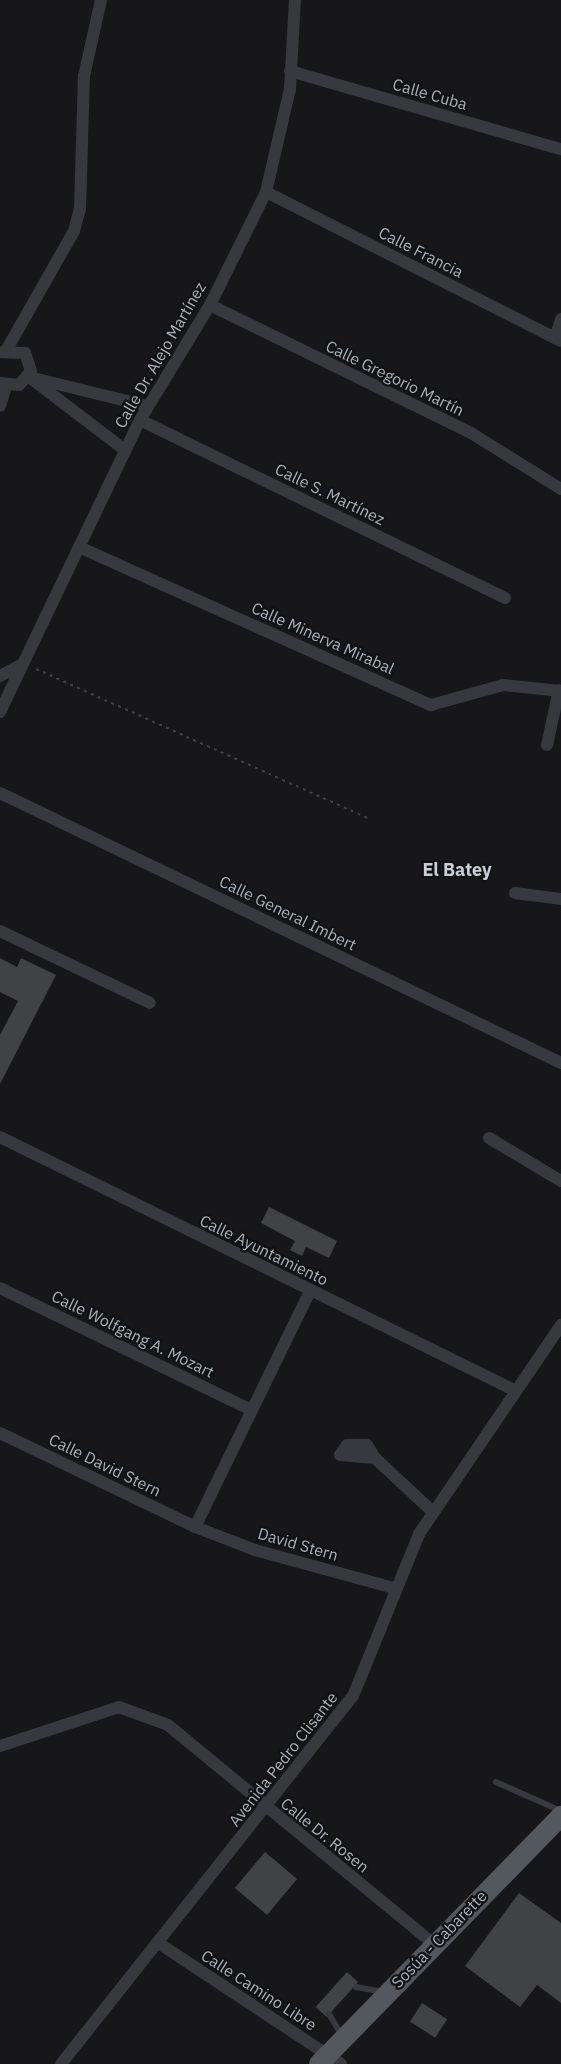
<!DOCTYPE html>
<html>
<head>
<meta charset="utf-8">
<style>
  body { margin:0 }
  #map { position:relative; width:561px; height:2064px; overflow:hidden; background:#171719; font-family:"IBM Plex Sans",sans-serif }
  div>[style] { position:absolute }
  .building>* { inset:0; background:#414246; transform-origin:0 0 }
  .path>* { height:2px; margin-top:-1px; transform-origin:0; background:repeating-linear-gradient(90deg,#3d4145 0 3px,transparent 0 7.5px) }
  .lane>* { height:6px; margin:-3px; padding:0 3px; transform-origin:3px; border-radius:3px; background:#37393e }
  .street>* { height:12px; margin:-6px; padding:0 6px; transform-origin:6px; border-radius:6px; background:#37393e }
  .primary>* { height:20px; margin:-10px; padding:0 10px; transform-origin:10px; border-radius:10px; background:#53575e }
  span { translate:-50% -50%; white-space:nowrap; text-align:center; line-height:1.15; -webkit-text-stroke:4.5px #121214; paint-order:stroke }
  .street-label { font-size:16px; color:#a8b0ba }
  .neighbourhood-label { font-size:18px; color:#c9ced6; font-weight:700 }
</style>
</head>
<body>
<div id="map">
  <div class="building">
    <i style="clip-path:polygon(0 958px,17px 967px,21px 958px,56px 975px,0 1084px,0 1035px,18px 1001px,0 992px)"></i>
    <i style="clip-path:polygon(269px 1207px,337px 1241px,329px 1258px,306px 1247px,302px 1256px,290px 1250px,295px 1241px,261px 1223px)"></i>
    <i style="left:265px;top:1852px;width:42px;height:47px;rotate:40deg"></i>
    <i style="clip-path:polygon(519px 1893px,561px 1923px,561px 2003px,537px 1985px,520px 2007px,465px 1966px)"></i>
    <i style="left:347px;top:1972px;width:15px;height:47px;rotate:42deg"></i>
    <i style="left:422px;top:2003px;width:30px;height:22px;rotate:33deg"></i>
  </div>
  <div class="path">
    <i style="left:36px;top:669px;width:366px;rotate:24.2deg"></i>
  </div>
  <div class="lane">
    <i style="left:496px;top:1782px;width:71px;rotate:24deg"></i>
    <i style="left:356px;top:1987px;width:27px;rotate:10deg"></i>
    <i style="left:329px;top:2014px;width:26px;rotate:59deg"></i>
  </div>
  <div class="street">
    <i style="left:290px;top:71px;width:282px;rotate:16.1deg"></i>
    <i style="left:266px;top:192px;width:330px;rotate:26.8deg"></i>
    <i style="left:210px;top:305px;width:291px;rotate:26.1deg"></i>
    <i style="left:471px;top:433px;width:106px;rotate:31.9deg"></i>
    <i style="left:555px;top:338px;width:20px;rotate:-72deg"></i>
    <i style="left:7px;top:349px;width:136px;rotate:-60.4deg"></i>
    <i style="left:74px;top:231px;width:23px;rotate:-75deg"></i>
    <i style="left:80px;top:209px;width:133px;rotate:-88.3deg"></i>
    <i style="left:84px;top:76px;width:78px;rotate:-77.4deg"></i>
    <i style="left:29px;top:377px;width:122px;rotate:13.8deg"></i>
    <i style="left:33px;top:380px;width:116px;rotate:37.3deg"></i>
    <i style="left:0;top:383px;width:19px;rotate:6deg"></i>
    <i style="left:19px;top:385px;width:18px;rotate:-49deg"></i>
    <i style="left:31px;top:371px;width:19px;rotate:-108deg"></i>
    <i style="left:25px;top:353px;width:24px;rotate:-178deg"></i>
    <i style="left:0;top:406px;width:21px;rotate:-73deg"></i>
    <i style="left:140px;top:420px;width:406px;rotate:26deg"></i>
    <i style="left:79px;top:547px;width:386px;rotate:24.2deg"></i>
    <i style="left:431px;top:705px;width:75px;rotate:-15.5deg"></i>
    <i style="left:503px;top:685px;width:58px;rotate:5.9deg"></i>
    <i style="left:0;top:676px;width:26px;rotate:-28deg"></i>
    <i style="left:0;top:712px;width:324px;rotate:-64.4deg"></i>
    <i style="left:140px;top:420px;width:135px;rotate:-58.7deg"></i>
    <i style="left:210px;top:305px;width:126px;rotate:-63.6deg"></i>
    <i style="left:266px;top:192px;width:106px;rotate:-76.9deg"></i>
    <i style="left:290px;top:89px;width:89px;rotate:-86.8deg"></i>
    <i style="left:547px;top:745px;width:56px;rotate:-77.7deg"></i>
    <i style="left:0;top:793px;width:623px;rotate:25.7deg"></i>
    <i style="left:515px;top:893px;width:46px;rotate:7.4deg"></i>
    <i style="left:0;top:931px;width:166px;rotate:25.6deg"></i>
    <i style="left:0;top:1137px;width:573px;rotate:26.21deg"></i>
    <i style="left:489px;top:1138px;width:84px;rotate:30.8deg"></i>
    <i style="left:0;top:1288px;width:279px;rotate:25.9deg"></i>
    <i style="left:0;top:1433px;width:216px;rotate:25.7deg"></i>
    <i style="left:195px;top:1527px;width:64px;rotate:21deg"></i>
    <i style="left:255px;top:1550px;width:144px;rotate:15.3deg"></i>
    <i style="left:375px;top:1458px;width:15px;rotate:-122deg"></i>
    <i style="left:367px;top:1445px;width:20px;rotate:180deg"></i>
    <i style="left:347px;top:1445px;width:12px;rotate:125deg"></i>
    <i style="left:340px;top:1455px;width:35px;rotate:5deg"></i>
    <i style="left:375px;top:1458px;width:79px;rotate:43deg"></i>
    <i style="left:195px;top:1527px;width:263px;rotate:-64deg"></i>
    <i style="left:0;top:1746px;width:125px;rotate:-18.1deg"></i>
    <i style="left:119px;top:1707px;width:52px;rotate:20.2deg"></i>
    <i style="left:168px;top:1725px;width:345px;rotate:39.5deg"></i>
    <i style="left:160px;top:1944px;width:217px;rotate:33.5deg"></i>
    <i style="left:61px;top:2064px;width:470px;rotate:-51.6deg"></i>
    <i style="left:353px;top:1696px;width:175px;rotate:-67.8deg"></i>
    <i style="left:419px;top:1534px;width:253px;rotate:-55.8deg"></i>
  </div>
  <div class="primary">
    <i style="left:319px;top:2064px;width:347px;rotate:-45.7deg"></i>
  </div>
  <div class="street-label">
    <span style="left:430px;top:94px;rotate:16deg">Calle Cuba</span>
    <span style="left:421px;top:252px;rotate:27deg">Calle Francia</span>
    <span style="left:160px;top:355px;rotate:-60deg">Calle Dr. Alejo Martínez</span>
    <span style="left:395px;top:378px;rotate:26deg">Calle Gregorio Martín</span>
    <span style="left:330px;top:494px;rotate:26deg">Calle S. Martínez</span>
    <span style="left:323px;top:638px;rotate:24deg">Calle Minerva Mirabal</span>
    <span style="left:288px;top:913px;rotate:26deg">Calle General Imbert</span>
    <span style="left:264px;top:1250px;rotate:26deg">Calle Ayuntamiento</span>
    <span style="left:133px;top:1334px;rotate:26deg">Calle Wolfgang A. Mozart</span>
    <span style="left:105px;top:1465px;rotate:26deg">Calle David Stern</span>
    <span style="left:298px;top:1544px;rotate:16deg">David Stern</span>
    <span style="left:283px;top:1759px;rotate:-52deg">Avenida Pedro Clisante</span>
    <span style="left:325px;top:1835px;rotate:39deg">Calle Dr. Rosen</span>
    <span style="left:439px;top:1939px;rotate:-46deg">Sosúa - Cabarette</span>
    <span style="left:259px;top:1990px;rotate:33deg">Calle Camino Libre</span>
  </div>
  <div class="neighbourhood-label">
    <span style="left:457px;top:870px">El Batey</span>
  </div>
</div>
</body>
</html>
